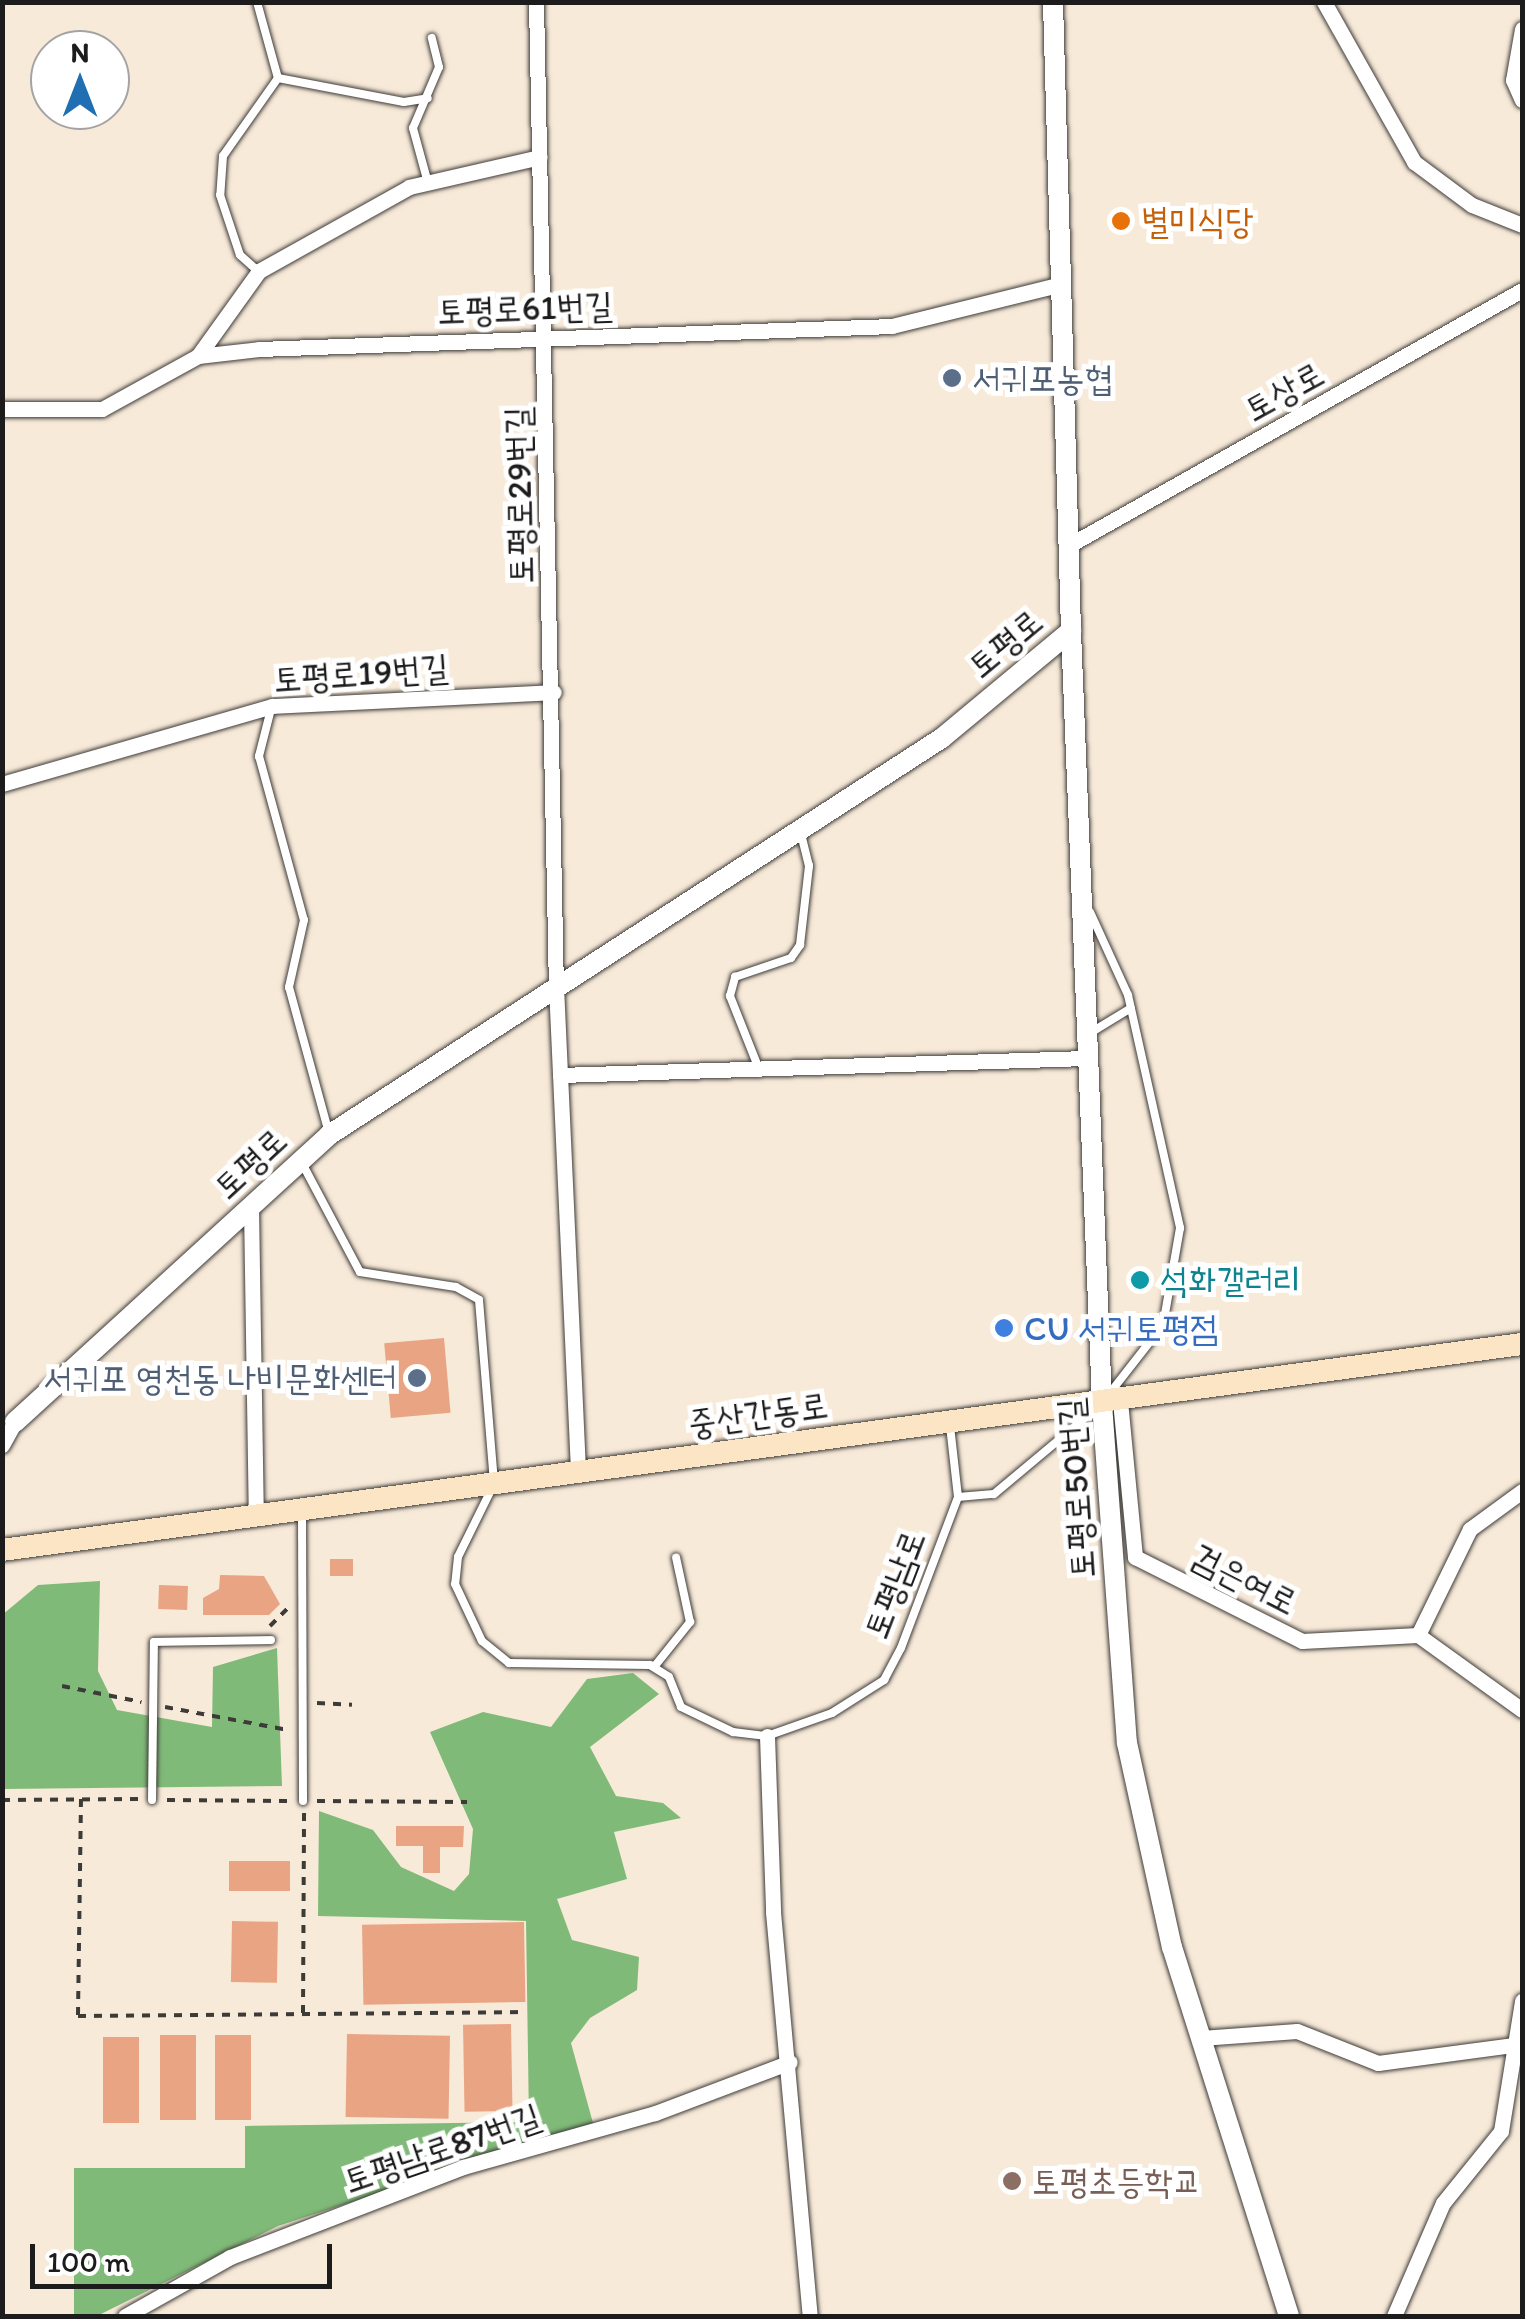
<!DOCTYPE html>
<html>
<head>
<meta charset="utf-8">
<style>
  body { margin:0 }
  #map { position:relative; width:1525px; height:2319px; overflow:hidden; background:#f8ead9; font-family:Itim,"Poor Story",sans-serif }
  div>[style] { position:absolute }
  .forest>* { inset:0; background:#80ba78 }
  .building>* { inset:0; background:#e9a583; transform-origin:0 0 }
  .path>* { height:4px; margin-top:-2px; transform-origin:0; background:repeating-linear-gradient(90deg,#3d3b38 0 8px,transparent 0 16px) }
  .roads { filter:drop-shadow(0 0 2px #3d3b38) drop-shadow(0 0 2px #3d3b38) }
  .service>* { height:8px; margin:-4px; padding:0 4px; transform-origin:4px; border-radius:4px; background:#fff }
  .minor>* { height:15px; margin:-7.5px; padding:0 7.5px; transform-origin:7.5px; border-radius:7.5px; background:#fff }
  .tertiary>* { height:20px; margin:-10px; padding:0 10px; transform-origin:10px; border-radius:10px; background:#fff }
  .secondary>* { height:22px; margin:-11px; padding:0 11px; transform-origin:11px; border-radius:11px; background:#fce5c4 }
  .dots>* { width:28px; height:28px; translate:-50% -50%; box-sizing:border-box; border:5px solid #fff; border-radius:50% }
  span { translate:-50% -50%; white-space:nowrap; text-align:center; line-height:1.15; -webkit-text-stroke:10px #fff; paint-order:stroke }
  .food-label { font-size:35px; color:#c56008 }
  .left { translate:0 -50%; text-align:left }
  .street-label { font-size:35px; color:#1c1c1c }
  .service-label { font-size:35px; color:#4e5e75 }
  .right { translate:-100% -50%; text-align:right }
  .culture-label { font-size:35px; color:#0d838f }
  .shop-label { font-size:35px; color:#366cbe }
  .education-label { font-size:35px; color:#785e54 }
  .frame { position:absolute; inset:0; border:5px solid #1c1c1c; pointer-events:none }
  .north { position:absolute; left:30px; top:30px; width:100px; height:100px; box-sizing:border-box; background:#fff; border:2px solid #a4a4a4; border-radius:50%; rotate:0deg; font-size:28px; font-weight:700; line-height:40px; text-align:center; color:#1c1c1c }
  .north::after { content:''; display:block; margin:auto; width:35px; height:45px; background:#1f6fb2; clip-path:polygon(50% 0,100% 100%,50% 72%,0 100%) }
  .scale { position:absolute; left:30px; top:2244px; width:302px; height:45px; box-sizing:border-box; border:5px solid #1c1c1c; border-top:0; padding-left:12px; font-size:30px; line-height:35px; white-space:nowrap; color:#1c1c1c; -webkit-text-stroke:8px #fff; paint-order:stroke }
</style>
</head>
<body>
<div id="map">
  <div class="forest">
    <i style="clip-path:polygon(100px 1581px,98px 1671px,117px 1710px,212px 1727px,213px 1667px,277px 1648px,282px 1786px,3px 1789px,2px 1615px,38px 1585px)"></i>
    <i style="clip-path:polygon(633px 1673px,659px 1694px,590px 1747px,616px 1796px,663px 1803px,681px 1818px,614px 1832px,627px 1879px,557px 1899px,572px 1940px,639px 1957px,637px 1990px,590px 2018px,571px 2043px,593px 2123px,278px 2226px,97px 2316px,74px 2316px,74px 2168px,245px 2168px,245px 2126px,529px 2122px,526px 1921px,318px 1916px,319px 1811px,373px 1830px,401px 1867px,454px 1891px,469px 1874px,473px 1829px,430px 1732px,483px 1712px,551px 1727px,587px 1679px)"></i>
  </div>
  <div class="building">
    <i style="left:444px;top:1338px;width:75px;height:60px;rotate:85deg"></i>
    <i style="left:330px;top:1559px;width:23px;height:17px"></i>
    <i style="clip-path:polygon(220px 1575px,264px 1576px,280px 1604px,269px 1615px,203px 1615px,203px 1598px,219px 1589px)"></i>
    <i style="left:159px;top:1585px;width:29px;height:24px;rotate:2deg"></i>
    <i style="clip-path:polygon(396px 1826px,464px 1826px,463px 1847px,440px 1847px,440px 1873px,423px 1873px,423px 1846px,396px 1846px)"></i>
    <i style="left:290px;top:1861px;width:30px;height:61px;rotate:90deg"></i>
    <i style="left:232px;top:1921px;width:46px;height:61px;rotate:1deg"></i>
    <i style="left:524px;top:1922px;width:80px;height:162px;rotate:89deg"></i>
    <i style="left:511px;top:2024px;width:87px;height:48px;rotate:89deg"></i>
    <i style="left:347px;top:2034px;width:103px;height:83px;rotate:1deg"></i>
    <i style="left:160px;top:2035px;width:36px;height:85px"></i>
    <i style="left:215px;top:2035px;width:36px;height:85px"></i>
    <i style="left:103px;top:2037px;width:36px;height:86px"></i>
  </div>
  <div class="path">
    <i style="left:270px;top:1626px;width:24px;rotate:-45deg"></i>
    <i style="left:62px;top:1686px;width:81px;rotate:11.4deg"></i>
    <i style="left:317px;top:1703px;width:35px;rotate:3deg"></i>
    <i style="left:165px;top:1707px;width:125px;rotate:10.6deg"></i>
    <i style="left:81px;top:1799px;width:217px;rotate:90.8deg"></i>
    <i style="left:78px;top:2016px;width:446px;rotate:-0.5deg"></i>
    <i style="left:2px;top:1800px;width:136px;rotate:-0.4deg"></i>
    <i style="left:167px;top:1800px;width:121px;rotate:0.5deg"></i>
    <i style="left:317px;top:1801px;width:150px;rotate:0.4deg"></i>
    <i style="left:303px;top:2013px;width:200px;rotate:-89.7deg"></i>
  </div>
  <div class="roads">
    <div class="service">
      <i style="left:257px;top:2px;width:79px;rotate:74.6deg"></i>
      <i style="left:278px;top:78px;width:95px;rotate:125.2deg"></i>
      <i style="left:223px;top:156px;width:39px;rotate:94deg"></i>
      <i style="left:220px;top:195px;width:63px;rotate:71.6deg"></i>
      <i style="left:240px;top:255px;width:24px;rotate:42deg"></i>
      <i style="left:278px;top:78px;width:128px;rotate:10.8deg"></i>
      <i style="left:404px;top:102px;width:24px;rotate:-9deg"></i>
      <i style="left:428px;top:183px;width:57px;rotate:-105.3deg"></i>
      <i style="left:413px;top:128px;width:66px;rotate:-66.9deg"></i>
      <i style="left:439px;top:67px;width:30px;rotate:-104deg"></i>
      <i style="left:271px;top:709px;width:49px;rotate:104.3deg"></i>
      <i style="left:259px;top:756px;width:170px;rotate:74.7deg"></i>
      <i style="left:304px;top:920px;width:69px;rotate:102.6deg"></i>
      <i style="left:289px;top:987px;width:148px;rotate:74.7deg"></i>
      <i style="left:1090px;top:912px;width:91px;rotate:65.4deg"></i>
      <i style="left:1128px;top:995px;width:239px;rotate:77.4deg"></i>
      <i style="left:1180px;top:1228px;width:98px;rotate:99.9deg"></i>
      <i style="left:1163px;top:1325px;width:88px;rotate:128deg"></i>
      <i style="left:1095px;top:1030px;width:42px;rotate:-31.4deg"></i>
      <i style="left:759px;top:1069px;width:79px;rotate:-111.7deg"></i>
      <i style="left:730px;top:996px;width:20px;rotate:-75deg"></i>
      <i style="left:735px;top:977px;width:59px;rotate:-18.7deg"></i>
      <i style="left:791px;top:958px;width:16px;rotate:-55deg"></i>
      <i style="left:800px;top:945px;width:80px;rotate:-83.5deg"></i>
      <i style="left:809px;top:866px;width:34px;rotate:-104deg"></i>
      <i style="left:303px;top:1165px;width:121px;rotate:62deg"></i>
      <i style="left:360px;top:1272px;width:97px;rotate:8.9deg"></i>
      <i style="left:456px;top:1287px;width:26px;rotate:29deg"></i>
      <i style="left:479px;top:1300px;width:185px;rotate:85.3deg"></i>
      <i style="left:494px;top:1484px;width:81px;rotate:116.3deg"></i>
      <i style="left:458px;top:1557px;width:27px;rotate:96deg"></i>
      <i style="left:455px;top:1584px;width:63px;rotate:64.7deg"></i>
      <i style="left:482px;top:1641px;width:35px;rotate:39deg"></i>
      <i style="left:509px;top:1663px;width:141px;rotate:0.8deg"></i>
      <i style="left:650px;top:1665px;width:22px;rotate:32deg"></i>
      <i style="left:669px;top:1677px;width:32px;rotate:68deg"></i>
      <i style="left:681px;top:1707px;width:58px;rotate:25.7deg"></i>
      <i style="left:733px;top:1732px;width:34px;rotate:7deg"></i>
      <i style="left:767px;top:1736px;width:69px;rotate:-19.5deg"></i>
      <i style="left:832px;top:1713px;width:62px;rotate:-32.4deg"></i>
      <i style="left:884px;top:1680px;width:36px;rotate:-62deg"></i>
      <i style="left:901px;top:1648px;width:161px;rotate:-69.3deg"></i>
      <i style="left:958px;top:1497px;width:71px;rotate:-96.4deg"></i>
      <i style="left:958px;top:1497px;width:36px;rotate:-5deg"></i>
      <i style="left:994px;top:1494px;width:134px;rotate:-39.9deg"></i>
      <i style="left:302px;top:1514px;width:287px;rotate:89.8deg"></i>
      <i style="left:654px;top:1667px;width:58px;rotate:-51.3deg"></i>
      <i style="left:690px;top:1622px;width:66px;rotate:-102.2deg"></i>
      <i style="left:152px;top:1800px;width:158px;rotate:-89.3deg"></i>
      <i style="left:154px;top:1642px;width:117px;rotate:-1deg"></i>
    </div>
    <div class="minor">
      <i style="left:536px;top:2px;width:984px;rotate:88.84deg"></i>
      <i style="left:556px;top:986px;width:488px;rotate:87.4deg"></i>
      <i style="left:1324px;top:2px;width:184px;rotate:60.6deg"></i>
      <i style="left:1414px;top:162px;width:72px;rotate:36.6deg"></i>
      <i style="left:1472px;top:205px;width:54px;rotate:21.8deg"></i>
      <i style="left:1522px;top:29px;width:52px;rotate:100deg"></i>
      <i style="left:1513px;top:80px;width:22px;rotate:66deg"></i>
      <i style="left:198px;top:356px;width:105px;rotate:-54.3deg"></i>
      <i style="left:259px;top:271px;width:172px;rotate:-29.2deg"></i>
      <i style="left:409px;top:187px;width:134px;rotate:-12.9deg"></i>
      <i style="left:2px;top:409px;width:100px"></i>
      <i style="left:102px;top:409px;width:110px;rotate:-28.9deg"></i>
      <i style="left:198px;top:356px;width:61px;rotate:-6.5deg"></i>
      <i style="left:259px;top:349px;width:633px;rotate:-2.08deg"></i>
      <i style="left:892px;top:326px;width:171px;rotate:-13.9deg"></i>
      <i style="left:1073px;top:543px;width:515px;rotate:-29.4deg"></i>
      <i style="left:2px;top:784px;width:281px;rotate:-16.1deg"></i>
      <i style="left:272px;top:706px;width:282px;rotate:-2.8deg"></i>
      <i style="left:560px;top:1075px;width:527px;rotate:-1.85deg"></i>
      <i style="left:251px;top:1207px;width:308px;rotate:89.1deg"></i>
      <i style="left:1120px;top:1401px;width:157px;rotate:84.5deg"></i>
      <i style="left:1135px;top:1557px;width:187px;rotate:26.7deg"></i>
      <i style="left:1302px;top:1641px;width:116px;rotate:-3deg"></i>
      <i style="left:1418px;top:1635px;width:128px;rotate:35.8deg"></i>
      <i style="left:2px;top:1445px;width:26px;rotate:-61deg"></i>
      <i style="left:1418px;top:1635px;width:118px;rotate:-63.9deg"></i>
      <i style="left:1470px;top:1529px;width:64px;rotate:-36.2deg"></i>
      <i style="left:767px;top:1736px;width:176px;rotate:88deg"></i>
      <i style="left:773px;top:1912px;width:406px;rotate:84.8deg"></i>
      <i style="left:1201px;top:2038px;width:96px;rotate:-4.2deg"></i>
      <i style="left:1297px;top:2031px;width:87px;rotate:21.6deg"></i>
      <i style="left:1378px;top:2063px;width:143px;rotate:-7.6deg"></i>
      <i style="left:125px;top:2316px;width:120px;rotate:-29.3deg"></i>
      <i style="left:230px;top:2257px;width:250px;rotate:-21.1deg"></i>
      <i style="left:463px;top:2167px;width:199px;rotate:-15.7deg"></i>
      <i style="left:655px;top:2113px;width:144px;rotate:-20.7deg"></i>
      <i style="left:1394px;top:2316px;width:123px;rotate:-66.6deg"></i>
      <i style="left:1443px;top:2203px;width:92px;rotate:-51.1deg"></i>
      <i style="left:1501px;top:2131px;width:132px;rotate:-80.8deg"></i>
    </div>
    <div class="tertiary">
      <i style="left:1071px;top:631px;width:774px;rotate:87.7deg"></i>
      <i style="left:1102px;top:1404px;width:340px;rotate:85.8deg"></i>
      <i style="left:1127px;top:1743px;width:209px;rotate:77.6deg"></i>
      <i style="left:1172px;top:1947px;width:387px;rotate:72.4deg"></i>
      <i style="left:15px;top:1422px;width:425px;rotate:-42.4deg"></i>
      <i style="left:329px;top:1135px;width:730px;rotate:-32.93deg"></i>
      <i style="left:942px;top:738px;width:168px;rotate:-39.7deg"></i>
      <i style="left:1071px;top:631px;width:629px;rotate:-91.64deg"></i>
    </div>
    <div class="secondary">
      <i style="left:2px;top:1550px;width:1534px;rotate:-7.72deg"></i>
    </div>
  </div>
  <div class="dots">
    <i style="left:1121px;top:221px;background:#e8710a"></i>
    <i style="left:952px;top:378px;background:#5c6f8a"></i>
    <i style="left:1140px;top:1280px;background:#0f9aa8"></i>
    <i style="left:1004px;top:1328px;background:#3f7fe0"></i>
    <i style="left:417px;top:1378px;background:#5c6f8a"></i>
    <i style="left:1012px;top:2181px;background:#8d6e63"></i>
  </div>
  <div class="food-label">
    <span class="left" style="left:1141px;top:221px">별미식당</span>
  </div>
  <div class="street-label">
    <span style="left:525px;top:308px;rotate:-2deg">토평로61번길</span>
    <span style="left:1284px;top:391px;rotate:-29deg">토상로</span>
    <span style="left:519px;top:495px;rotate:-91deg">토평로29번길</span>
    <span style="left:1005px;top:643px;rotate:-40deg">토평로</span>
    <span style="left:361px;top:673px;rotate:-4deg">토평로19번길</span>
    <span style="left:250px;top:1163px;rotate:-43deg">토평로</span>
    <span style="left:758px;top:1414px;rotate:-8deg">중산간동로</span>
    <span style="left:1076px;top:1488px;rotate:-94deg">토평로50번길</span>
    <span style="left:1245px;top:1579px;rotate:27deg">검은여로</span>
    <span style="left:894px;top:1584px;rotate:-69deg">토평남로</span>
    <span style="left:442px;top:2148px;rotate:-19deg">토평남로87번길</span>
  </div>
  <div class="service-label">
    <span class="left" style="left:972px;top:378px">서귀포농협</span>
    <span class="right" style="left:397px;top:1378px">서귀포 영천동 나비문화센터</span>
  </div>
  <div class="culture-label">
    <span class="left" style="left:1160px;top:1280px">석화갤러리</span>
  </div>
  <div class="shop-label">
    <span class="left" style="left:1024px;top:1328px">CU 서귀토평점</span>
  </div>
  <div class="education-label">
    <span class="left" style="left:1032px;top:2181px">토평초등학교</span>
  </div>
  <div class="frame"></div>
  <div class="north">N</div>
  <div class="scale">100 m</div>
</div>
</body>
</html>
